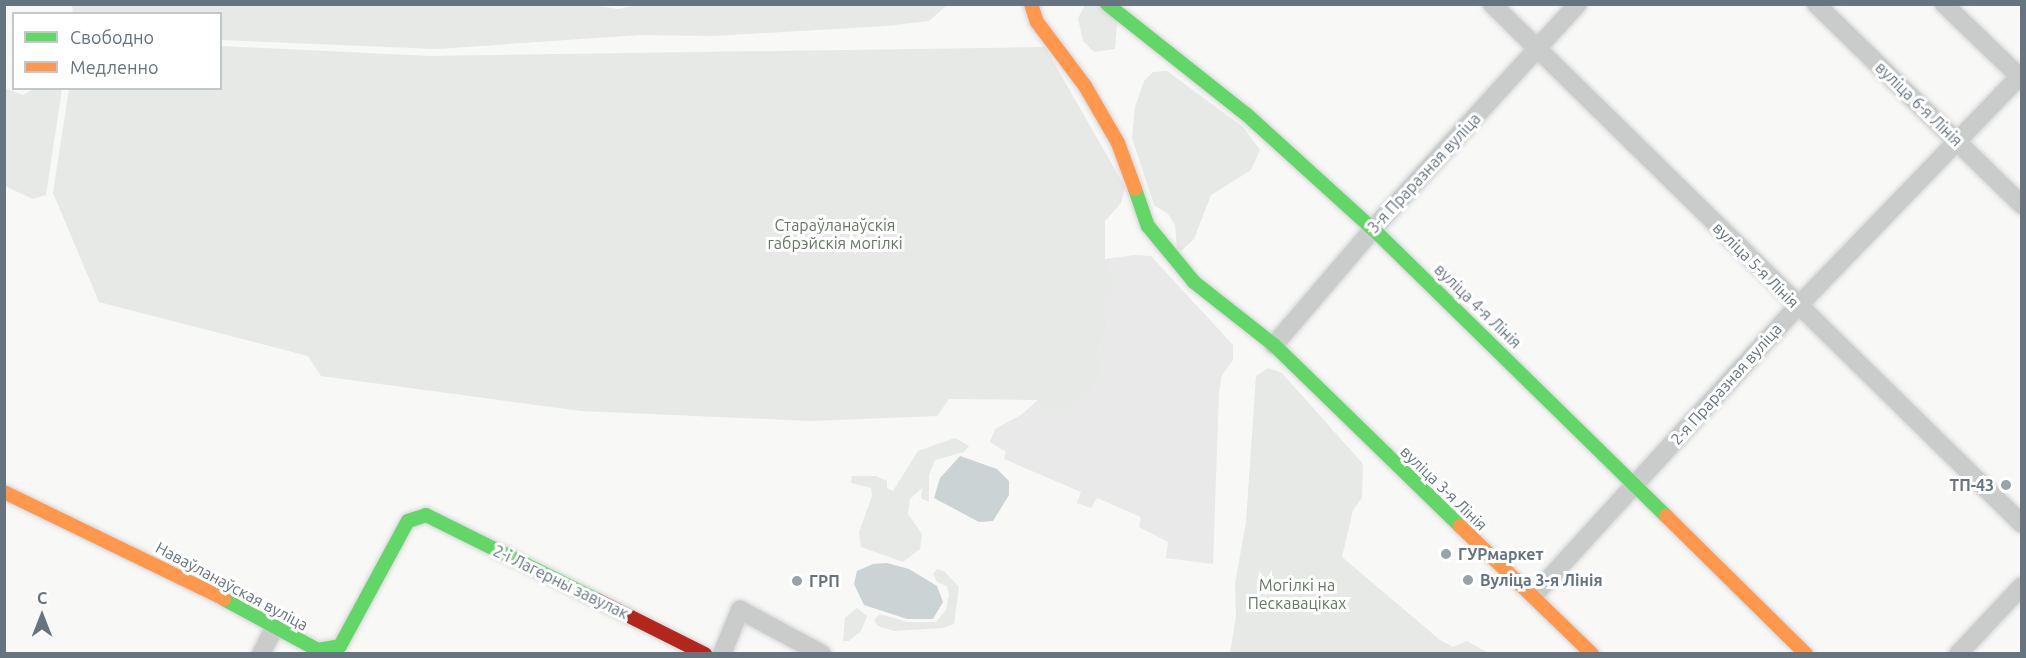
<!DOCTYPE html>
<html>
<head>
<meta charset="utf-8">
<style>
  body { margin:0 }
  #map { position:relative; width:2026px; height:658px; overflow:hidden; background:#f8f8f7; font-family:Ubuntu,sans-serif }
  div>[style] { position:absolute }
  .built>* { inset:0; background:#e8e9e8 }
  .green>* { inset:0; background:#e6e9e5 }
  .water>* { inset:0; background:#ccd3d5 }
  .roads { filter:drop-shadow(0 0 2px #d3d4d5) drop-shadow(0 0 2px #d3d4d5) }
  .street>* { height:18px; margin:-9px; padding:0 9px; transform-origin:9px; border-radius:9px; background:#cacccc }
  .fast>* { height:14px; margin:-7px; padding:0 7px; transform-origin:7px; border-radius:7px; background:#63d668 }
  .slow>* { height:14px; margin:-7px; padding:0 7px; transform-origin:7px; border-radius:7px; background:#ff974d }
  .jam>* { height:14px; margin:-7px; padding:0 7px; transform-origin:7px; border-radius:7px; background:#b3261e }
  .dots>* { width:16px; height:16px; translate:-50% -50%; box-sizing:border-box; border:3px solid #fff; border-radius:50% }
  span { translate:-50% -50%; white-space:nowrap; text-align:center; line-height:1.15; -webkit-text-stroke:6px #fff; paint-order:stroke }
  .street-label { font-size:16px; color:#66747f }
  .park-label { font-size:16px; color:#677864 }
  .poi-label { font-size:16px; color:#66747f; font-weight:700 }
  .right { translate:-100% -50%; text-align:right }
  .left { translate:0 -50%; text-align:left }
  .frame { position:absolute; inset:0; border:6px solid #66747f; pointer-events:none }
  .legend { position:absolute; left:12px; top:12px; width:210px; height:78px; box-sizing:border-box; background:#fff; border:2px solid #c2c7cc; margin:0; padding:8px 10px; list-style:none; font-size:18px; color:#66747f }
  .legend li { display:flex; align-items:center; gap:12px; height:30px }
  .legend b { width:30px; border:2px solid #c2c7cc }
  .north { position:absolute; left:12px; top:586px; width:60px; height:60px; -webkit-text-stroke:4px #fff; paint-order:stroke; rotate:0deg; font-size:16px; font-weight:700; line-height:24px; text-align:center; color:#66747f }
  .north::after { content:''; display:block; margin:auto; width:21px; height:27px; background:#66747f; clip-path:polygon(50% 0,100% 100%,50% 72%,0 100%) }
</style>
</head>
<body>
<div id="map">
  <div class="built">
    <i style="clip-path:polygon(1135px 255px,1151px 256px,1233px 345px,1233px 360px,1222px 375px,1219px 392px,1213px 564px,1166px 558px,1168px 542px,1139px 527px,1141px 517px,1097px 498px,1091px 508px,1077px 503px,1081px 492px,1004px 459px,1006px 452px,990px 442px,995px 429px,1021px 415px,1038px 400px,1074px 401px,1094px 389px,1102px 367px,1096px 354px,1106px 333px,1108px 318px,1103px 310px,1103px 297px,1113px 277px,1105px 259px)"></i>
  </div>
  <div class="green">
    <i style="clip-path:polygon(585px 4px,618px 9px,643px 4px,947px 5px,929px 21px,886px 26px,713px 36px,640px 35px,437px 49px,221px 40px,220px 14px,73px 13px,72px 5px)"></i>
    <i style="clip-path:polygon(1085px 5px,1100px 6px,1117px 21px,1115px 49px,1094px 52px,1083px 41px,1078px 18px)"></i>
    <i style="clip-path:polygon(221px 46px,429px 56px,1045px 47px,1125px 187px,1121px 203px,1105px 221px,1105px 259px,1113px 277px,1111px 291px,1103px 297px,1103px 310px,1108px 318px,1106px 333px,1096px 354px,1102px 367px,1094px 389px,1074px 401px,1069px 410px,1043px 408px,1037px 400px,949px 399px,937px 416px,811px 421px,581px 411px,321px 376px,308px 356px,99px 302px,53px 193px,69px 89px,220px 88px)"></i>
    <i style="clip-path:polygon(1167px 71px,1243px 127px,1260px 150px,1251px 170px,1211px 195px,1194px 239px,1181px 251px,1177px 249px,1175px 225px,1168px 214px,1154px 205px,1132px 138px,1135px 107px,1144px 81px,1153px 72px)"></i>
    <i style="clip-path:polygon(4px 88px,23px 95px,33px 89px,62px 89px,46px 195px,33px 199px,5px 186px)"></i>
    <i style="clip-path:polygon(1268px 368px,1282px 373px,1363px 464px,1362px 498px,1353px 510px,1342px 557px,1440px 640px,1453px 647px,1467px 641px,1488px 653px,1230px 653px,1236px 616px,1235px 584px,1246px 522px,1256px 376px)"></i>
    <i style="clip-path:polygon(955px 438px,969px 446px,964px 452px,935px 460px,929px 475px,929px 502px,921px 498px,922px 488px,910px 499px,908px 514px,922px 534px,920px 549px,903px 562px,861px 547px,859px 532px,872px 496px,871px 488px,851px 483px,852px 476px,876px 476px,887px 481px,887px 488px,893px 491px,918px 451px)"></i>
    <i style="clip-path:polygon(937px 569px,944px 571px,959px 587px,954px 624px,943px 628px,894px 631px,878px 626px,874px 620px,880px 614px,907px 622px,936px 622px,946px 610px,949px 595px,947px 586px,937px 582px,933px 574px)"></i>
    <i style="clip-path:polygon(857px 608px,867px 616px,861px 631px,849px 641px,843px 641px,845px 618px)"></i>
  </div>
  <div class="water">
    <i style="clip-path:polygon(960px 456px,997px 469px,1009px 481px,1009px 495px,993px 521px,979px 522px,934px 498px,940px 478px)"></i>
    <i style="clip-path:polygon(887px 563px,909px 569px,937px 586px,943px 602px,933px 619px,907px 619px,864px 605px,854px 584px,857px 571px,873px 564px)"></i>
  </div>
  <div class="roads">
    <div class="street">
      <i style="left:1492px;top:4px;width:742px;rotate:44.45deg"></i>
      <i style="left:1816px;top:4px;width:288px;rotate:44.3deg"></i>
      <i style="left:1944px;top:4px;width:108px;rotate:43.9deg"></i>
      <i style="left:1274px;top:345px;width:153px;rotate:-49.5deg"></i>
      <i style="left:1373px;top:229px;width:304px;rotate:-47.7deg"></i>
      <i style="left:1534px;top:595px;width:391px;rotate:-47.6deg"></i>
      <i style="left:1798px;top:306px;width:322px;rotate:-46deg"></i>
      <i style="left:261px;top:654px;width:28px;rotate:-63deg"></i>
      <i style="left:722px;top:654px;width:48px;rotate:-67.8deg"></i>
      <i style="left:740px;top:610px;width:93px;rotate:28.2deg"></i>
      <i style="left:1958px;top:654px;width:93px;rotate:-46.7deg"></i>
    </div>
    <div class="fast">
      <i style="left:1107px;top:4px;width:177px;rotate:38.4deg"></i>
      <i style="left:1246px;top:114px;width:171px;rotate:42.2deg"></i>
      <i style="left:1373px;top:229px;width:410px;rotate:44.4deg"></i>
      <i style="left:1135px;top:189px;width:39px;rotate:71deg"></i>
      <i style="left:1148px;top:226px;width:72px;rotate:50.6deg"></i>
      <i style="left:1194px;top:282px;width:102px;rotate:38.2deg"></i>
      <i style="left:1274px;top:345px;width:260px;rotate:44.2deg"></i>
      <i style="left:224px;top:599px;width:107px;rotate:28.5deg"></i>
      <i style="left:318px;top:650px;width:22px;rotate:-10deg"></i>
      <i style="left:340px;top:646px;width:142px;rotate:-61.5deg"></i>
      <i style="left:408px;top:521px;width:19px;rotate:-18deg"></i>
      <i style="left:426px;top:515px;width:191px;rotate:26.4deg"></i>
    </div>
    <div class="slow">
      <i style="left:1031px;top:4px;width:19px;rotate:72deg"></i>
      <i style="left:1037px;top:22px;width:80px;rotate:53.1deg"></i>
      <i style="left:1085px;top:86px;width:66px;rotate:59.9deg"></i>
      <i style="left:1118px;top:143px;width:49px;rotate:69.7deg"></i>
      <i style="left:4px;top:492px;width:245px;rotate:25.9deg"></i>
      <i style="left:1666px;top:516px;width:197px;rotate:44.6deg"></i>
      <i style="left:1460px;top:526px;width:184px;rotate:44.1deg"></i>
    </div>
    <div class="jam">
      <i style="left:597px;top:600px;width:121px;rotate:26.6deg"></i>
    </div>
  </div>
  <div class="dots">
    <i style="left:2006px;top:485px;background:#99a2a9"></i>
    <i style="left:1446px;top:554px;background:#99a2a9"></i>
    <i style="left:1468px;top:580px;background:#99a2a9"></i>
    <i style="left:797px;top:581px;background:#99a2a9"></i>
  </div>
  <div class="street-label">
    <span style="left:1919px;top:104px;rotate:44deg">вуліца 6-я Лінія</span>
    <span style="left:1424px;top:173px;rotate:-47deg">3-я Праразная вуліца</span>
    <span style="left:1756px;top:265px;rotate:45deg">вуліца 5-я Лінія</span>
    <span style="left:1478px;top:306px;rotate:44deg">вуліца 4-я Лінія</span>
    <span style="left:1726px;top:384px;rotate:-48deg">2-я Праразная вуліца</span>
    <span style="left:1444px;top:488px;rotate:44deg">вуліца 3-я Лінія</span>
    <span style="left:561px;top:582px;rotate:26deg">2-і Лагерны завулак</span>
    <span style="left:232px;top:586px;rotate:28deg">Наваўланаўская вуліца</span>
  </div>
  <div class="park-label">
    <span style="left:835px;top:234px">Стараўланаўскія<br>габрэйскія могілкі</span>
    <span style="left:1297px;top:594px">Могілкі на<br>Пескаваціках</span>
  </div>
  <div class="poi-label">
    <span class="right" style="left:1994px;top:485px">ТП-43</span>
    <span class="left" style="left:1458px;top:554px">ГУРмаркет</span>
    <span class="left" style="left:1480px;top:580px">Вуліца 3-я Лінія</span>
    <span class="left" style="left:809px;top:581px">ГРП</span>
  </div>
  <div class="frame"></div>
  <ul class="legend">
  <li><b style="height:8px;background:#63d668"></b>Свободно</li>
  <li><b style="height:8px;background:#ff974d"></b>Медленно</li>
  </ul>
  <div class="north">С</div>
</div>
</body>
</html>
